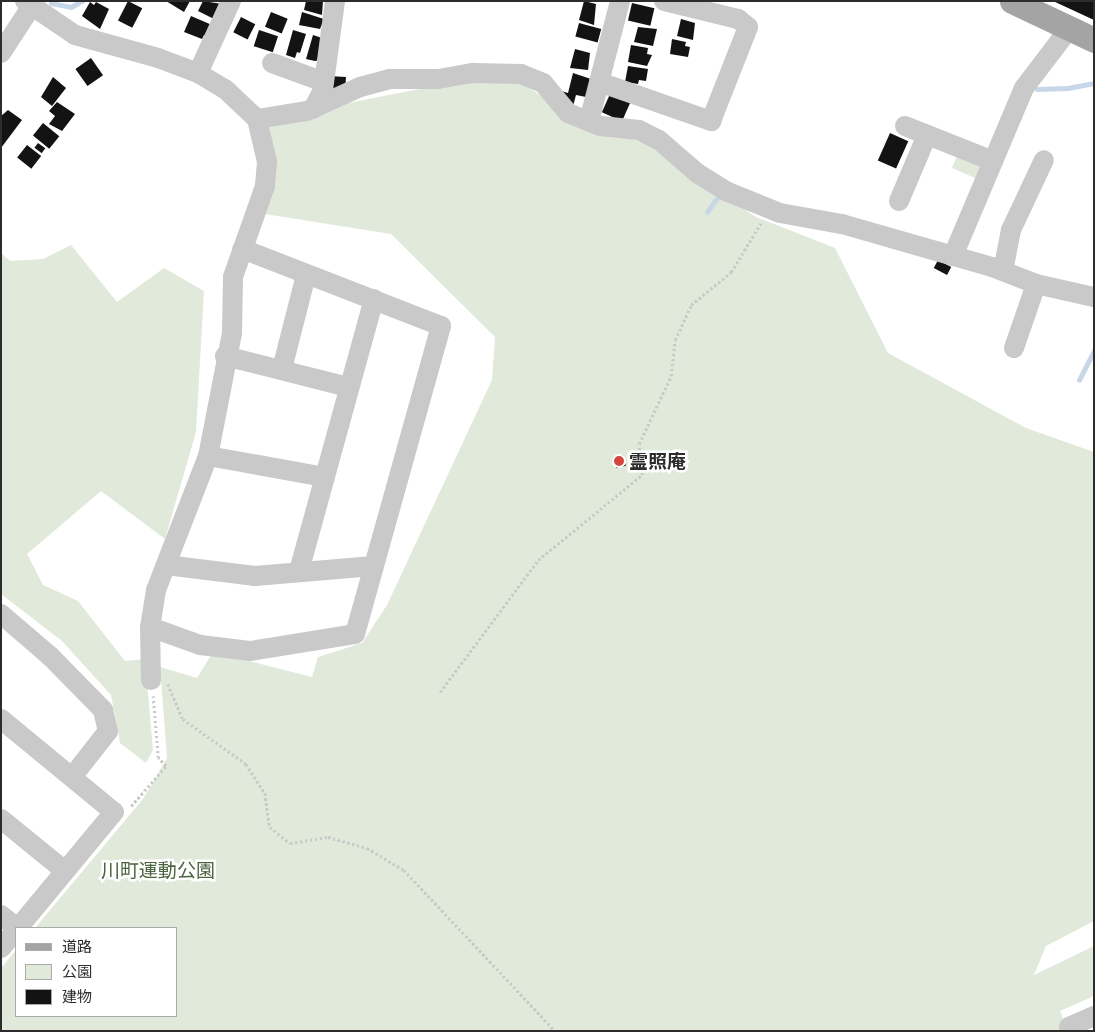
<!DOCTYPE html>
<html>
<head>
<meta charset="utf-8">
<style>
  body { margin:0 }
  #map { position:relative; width:1095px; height:1032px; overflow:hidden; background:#fff; font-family:"Titillium Web","Noto Sans JP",sans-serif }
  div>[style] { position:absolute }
  .green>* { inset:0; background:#e1e9db }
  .stream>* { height:4.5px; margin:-2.25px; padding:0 2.25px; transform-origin:2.25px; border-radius:2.25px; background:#c8d7e7 }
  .building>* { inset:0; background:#131313; transform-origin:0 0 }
  .path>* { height:2.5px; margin-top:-1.25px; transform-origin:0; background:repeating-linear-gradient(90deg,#c9c9c9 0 2.5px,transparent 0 5px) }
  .minor>* { height:20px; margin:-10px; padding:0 10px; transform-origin:10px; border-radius:10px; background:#c9c9c9 }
  .major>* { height:25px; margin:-12.5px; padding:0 12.5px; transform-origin:12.5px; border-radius:12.5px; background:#a4a4a4 }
  .dots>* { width:14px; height:14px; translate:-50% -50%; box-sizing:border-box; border:2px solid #fff; border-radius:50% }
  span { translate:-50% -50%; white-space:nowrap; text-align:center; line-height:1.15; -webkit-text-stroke:5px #fff; paint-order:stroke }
  .poi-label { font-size:19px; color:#2c2c2c; font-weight:700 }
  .left { translate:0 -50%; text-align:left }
  .park-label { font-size:19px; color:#4b633e }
  .frame { position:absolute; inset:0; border:2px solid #2c2c2c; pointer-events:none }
  .legend { position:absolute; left:15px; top:927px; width:162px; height:90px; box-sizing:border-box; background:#fff; border:1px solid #ababab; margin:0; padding:6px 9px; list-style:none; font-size:15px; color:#2c2c2c }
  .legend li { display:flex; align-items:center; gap:10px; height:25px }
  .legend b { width:25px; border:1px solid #ababab }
</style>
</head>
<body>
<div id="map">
  <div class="green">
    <i style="clip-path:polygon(507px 72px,577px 121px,645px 143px,756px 217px,835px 248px,888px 353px,1026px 428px,1094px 452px,1094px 921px,1046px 946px,1034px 975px,1094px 946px,1094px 996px,1060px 1011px,1068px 1031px,1px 1031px,1px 968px,16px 950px,16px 1016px,176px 1016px,176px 928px,35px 928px,143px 799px,167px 758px,160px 667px,197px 678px,213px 652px,312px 677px,318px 657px,362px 643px,387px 605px,492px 380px,495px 337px,391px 234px,265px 214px,266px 119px)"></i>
    <i style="clip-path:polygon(960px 148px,987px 158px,982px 181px,952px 168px)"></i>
    <i style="clip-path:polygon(71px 245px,117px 302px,164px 268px,204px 291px,196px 432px,165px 539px,101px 491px,27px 554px,43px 585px,78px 601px,125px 661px,145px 659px,153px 750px,146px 763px,120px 743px,111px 695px,62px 641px,1px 594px,1px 253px,10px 261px,43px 259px)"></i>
  </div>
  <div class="stream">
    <i style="left:51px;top:3px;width:20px;rotate:11deg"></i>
    <i style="left:71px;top:7px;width:13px;rotate:-29deg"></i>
    <i style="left:1037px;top:89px;width:31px;rotate:-2deg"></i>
    <i style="left:1068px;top:88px;width:26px;rotate:-11deg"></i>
    <i style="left:707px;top:212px;width:24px;rotate:-54deg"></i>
    <i style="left:1079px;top:380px;width:33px;rotate:-63deg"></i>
  </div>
  <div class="building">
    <i style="left:128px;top:1px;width:16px;height:22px;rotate:27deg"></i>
    <i style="clip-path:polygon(166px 1px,190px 1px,184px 12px)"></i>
    <i style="clip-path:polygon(203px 1px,222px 4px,214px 19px,198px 11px)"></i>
    <i style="clip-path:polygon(306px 1px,323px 1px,322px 15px,304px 10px)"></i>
    <i style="clip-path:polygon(584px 1px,596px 4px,594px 25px,579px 20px)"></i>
    <i style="clip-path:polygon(1053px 1px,1094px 1px,1094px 20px)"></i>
    <i style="clip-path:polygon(90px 2px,94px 5px,96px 2px,109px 9px,100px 29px,82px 16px)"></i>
    <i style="left:632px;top:3px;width:23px;height:18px;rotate:13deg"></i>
    <i style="left:271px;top:12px;width:18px;height:16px;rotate:22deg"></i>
    <i style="clip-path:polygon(302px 12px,324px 19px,320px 29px,299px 25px)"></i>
    <i style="clip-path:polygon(191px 16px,212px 25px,207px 37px,204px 35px,202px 39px,184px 32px)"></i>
    <i style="left:241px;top:17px;width:16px;height:17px;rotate:27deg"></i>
    <i style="clip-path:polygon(681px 19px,695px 23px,693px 40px,677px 36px)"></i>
    <i style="left:579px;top:23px;width:23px;height:14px;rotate:15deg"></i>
    <i style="clip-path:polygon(638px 27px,657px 29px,653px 46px,634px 42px)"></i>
    <i style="left:259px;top:30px;width:20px;height:17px;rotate:18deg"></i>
    <i style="clip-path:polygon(293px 30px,306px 34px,300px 53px,297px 52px,295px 58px,286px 55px)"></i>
    <i style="clip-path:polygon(313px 35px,325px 39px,320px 60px,315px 61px,306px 59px)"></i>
    <i style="clip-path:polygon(672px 39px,686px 42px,685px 46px,690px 47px,688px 57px,670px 54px)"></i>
    <i style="clip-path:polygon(631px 45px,648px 48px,647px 54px,652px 55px,647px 66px,628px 62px)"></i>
    <i style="clip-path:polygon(575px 49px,590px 53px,588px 70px,570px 68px)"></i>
    <i style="left:91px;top:58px;width:21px;height:19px;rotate:55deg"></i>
    <i style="clip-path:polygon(628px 66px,648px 69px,646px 81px,639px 80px,638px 84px,625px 82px)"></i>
    <i style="clip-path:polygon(573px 73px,591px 79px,586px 97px,576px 95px,572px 110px,558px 90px,568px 93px)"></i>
    <i style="left:329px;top:76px;width:17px;height:13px;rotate:3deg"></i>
    <i style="clip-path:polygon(53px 77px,66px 88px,52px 106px,41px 97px)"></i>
    <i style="left:610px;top:94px;width:22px;height:20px;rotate:24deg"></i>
    <i style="clip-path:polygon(57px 102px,75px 114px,62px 131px,49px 124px,55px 116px,49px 111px)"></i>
    <i style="clip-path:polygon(8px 110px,22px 120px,1px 148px,1px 116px)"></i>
    <i style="left:43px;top:123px;width:21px;height:16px;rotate:39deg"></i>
    <i style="left:890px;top:133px;width:20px;height:30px;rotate:24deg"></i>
    <i style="left:38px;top:143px;width:9px;height:6px;rotate:36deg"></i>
    <i style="left:27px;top:145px;width:18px;height:16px;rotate:38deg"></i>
    <i style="left:938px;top:260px;width:15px;height:9px;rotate:28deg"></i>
    <i style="left:623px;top:455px;width:11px;height:10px;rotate:75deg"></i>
  </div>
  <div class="path">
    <i style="left:168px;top:684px;width:38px;rotate:67deg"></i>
    <i style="left:183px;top:719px;width:77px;rotate:35.5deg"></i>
    <i style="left:246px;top:764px;width:35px;rotate:57deg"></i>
    <i style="left:265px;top:793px;width:34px;rotate:82deg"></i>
    <i style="left:270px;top:827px;width:26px;rotate:39deg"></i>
    <i style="left:290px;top:843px;width:38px;rotate:-9deg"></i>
    <i style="left:328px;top:837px;width:41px;rotate:15.8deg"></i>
    <i style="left:367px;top:848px;width:43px;rotate:30.7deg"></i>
    <i style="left:404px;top:870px;width:221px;rotate:46.8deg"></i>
    <i style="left:440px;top:692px;width:164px;rotate:-53.4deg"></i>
    <i style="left:538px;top:560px;width:134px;rotate:-39.3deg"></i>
    <i style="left:642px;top:475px;width:31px;rotate:-96deg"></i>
    <i style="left:639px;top:444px;width:75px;rotate:-64.8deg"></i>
    <i style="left:671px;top:376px;width:36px;rotate:-84deg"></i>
    <i style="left:675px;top:340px;width:38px;rotate:-65deg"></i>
    <i style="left:691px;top:305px;width:52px;rotate:-39.5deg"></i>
    <i style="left:731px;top:272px;width:57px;rotate:-58.5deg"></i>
    <i style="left:131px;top:806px;width:53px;rotate:-48.8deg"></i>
    <i style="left:166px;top:766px;width:11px;rotate:-135deg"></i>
    <i style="left:158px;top:758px;width:62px;rotate:-94.6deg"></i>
  </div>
  <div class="minor">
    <i style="left:25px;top:1px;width:60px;rotate:34.2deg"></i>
    <i style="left:75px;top:35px;width:86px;rotate:15.5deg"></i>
    <i style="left:158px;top:58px;width:43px;rotate:20.6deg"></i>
    <i style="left:198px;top:73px;width:31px;rotate:31deg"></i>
    <i style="left:225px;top:89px;width:44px;rotate:43.2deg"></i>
    <i style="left:257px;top:119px;width:44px;rotate:76.9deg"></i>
    <i style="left:267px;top:162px;width:24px;rotate:95deg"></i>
    <i style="left:265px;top:186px;width:96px;rotate:109.4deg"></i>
    <i style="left:233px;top:277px;width:56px;rotate:91deg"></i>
    <i style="left:232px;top:333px;width:125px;rotate:101deg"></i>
    <i style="left:208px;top:456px;width:144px;rotate:111.2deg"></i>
    <i style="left:156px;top:590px;width:37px;rotate:99deg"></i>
    <i style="left:150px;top:627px;width:53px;rotate:88.9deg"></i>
    <i style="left:1px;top:53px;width:62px;rotate:-56.8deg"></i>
    <i style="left:272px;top:63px;width:55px;rotate:20.1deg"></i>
    <i style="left:198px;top:73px;width:79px;rotate:-65.4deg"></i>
    <i style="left:599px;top:82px;width:119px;rotate:19.2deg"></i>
    <i style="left:711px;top:121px;width:101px;rotate:-68.5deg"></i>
    <i style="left:748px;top:27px;width:13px;rotate:-141deg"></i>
    <i style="left:738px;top:19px;width:76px;rotate:-166.3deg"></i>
    <i style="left:313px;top:109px;width:21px;rotate:-62deg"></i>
    <i style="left:323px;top:90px;width:90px;rotate:-82.3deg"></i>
    <i style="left:257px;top:119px;width:51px;rotate:-9.1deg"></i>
    <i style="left:307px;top:111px;width:58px;rotate:-24.4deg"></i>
    <i style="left:360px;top:87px;width:30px;rotate:-15deg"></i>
    <i style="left:389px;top:79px;width:49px"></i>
    <i style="left:438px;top:79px;width:36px;rotate:-10deg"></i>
    <i style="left:473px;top:73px;width:48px;rotate:1.2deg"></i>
    <i style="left:521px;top:74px;width:24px;rotate:22deg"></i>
    <i style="left:543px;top:83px;width:39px;rotate:50deg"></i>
    <i style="left:568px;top:113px;width:35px;rotate:22deg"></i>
    <i style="left:601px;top:126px;width:38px;rotate:6deg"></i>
    <i style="left:639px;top:130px;width:22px;rotate:27deg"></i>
    <i style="left:659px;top:140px;width:50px;rotate:41deg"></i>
    <i style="left:697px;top:173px;width:36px;rotate:32deg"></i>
    <i style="left:728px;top:192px;width:56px;rotate:22deg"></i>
    <i style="left:780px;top:213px;width:63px;rotate:10.1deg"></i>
    <i style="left:842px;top:224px;width:156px;rotate:16deg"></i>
    <i style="left:992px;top:267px;width:47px;rotate:21.1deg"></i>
    <i style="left:1036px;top:284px;width:59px;rotate:12.6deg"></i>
    <i style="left:589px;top:121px;width:124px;rotate:-75.5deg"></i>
    <i style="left:905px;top:126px;width:95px;rotate:21.7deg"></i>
    <i style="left:899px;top:201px;width:72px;rotate:-67deg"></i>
    <i style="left:953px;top:256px;width:182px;rotate:-67.1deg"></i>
    <i style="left:1024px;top:88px;width:74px;rotate:-52.7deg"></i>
    <i style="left:1003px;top:271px;width:42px;rotate:-79deg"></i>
    <i style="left:1011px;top:230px;width:77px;rotate:-64.8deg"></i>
    <i style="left:1014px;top:348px;width:68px;rotate:-71deg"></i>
    <i style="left:225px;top:356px;width:127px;rotate:14.1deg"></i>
    <i style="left:282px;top:369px;width:97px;rotate:-75.7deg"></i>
    <i style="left:208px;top:456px;width:119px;rotate:10.2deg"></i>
    <i style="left:166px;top:565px;width:90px;rotate:7deg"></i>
    <i style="left:255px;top:576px;width:119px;rotate:-4.8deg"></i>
    <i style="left:299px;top:571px;width:282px;rotate:-74.6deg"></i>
    <i style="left:1px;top:614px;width:65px;rotate:40.6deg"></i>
    <i style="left:50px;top:656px;width:76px;rotate:45.5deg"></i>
    <i style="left:103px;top:710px;width:22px;rotate:77deg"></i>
    <i style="left:108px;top:731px;width:58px;rotate:128deg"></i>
    <i style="left:150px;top:627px;width:53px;rotate:19.8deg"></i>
    <i style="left:200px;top:645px;width:50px;rotate:6.8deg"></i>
    <i style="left:250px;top:651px;width:106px;rotate:-9.2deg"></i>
    <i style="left:355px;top:634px;width:320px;rotate:-74.4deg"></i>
    <i style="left:441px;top:326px;width:213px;rotate:-158.8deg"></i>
    <i style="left:1px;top:719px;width:146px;rotate:39.5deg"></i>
    <i style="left:114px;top:812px;width:151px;rotate:129.6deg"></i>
    <i style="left:1px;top:819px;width:82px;rotate:39.1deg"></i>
    <i style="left:1px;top:915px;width:21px;rotate:39deg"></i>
    <i style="left:1px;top:948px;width:23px;rotate:-50deg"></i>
    <i style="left:1069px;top:1027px;width:27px;rotate:-24deg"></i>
  </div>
  <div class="major">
    <i style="left:1012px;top:1px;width:91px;rotate:25.4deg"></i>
  </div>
  <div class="dots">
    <i style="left:619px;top:461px;background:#d4453e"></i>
  </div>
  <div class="poi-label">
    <span class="left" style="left:629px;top:461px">霊照庵</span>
  </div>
  <div class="park-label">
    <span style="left:158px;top:870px">川町運動公園</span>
  </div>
  <div class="frame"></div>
  <ul class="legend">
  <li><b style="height:6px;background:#a4a4a4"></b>道路</li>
  <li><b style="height:14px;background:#e1e9db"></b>公園</li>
  <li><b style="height:14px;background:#131313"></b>建物</li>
  </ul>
</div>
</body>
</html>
